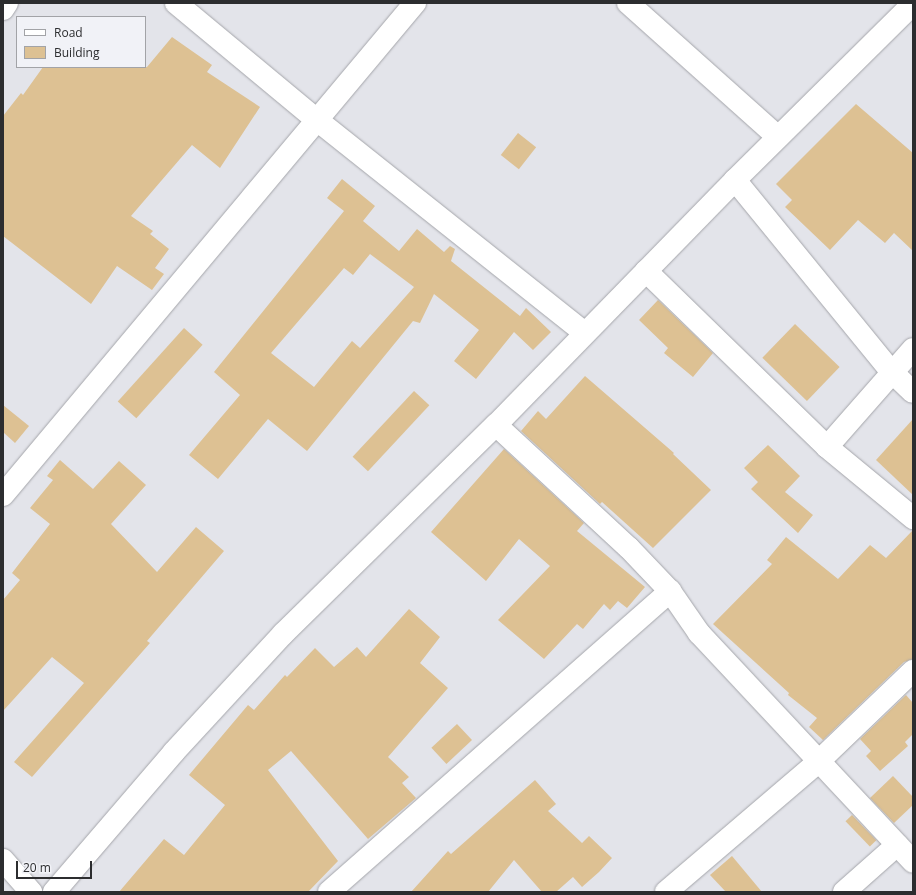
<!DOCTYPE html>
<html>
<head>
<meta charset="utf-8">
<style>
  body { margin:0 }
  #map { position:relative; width:916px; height:895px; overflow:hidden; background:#e3e4ea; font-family:"Open Sans",sans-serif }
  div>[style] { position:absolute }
  .building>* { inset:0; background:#ddc193; transform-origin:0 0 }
  .roads { filter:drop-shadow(0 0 1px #a4a5aa) drop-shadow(0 0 1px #a4a5aa) }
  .minor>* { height:22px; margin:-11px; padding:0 11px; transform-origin:11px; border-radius:11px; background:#fff }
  span { translate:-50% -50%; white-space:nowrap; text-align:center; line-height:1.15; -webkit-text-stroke:3px #f1f2f7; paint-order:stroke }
  .frame { position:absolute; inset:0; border:4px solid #2c2d2f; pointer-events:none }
  .legend { position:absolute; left:16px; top:16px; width:130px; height:52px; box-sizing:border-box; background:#f1f2f7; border:1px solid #a2a3a7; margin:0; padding:5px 7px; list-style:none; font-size:12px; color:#2c2d2f }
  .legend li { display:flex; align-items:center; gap:8px; height:20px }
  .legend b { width:20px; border:1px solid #a2a3a7 }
  .scale { position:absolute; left:16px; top:861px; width:76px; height:18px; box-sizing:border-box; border:2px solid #2c2d2f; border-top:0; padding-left:5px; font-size:12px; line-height:14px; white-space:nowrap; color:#2c2d2f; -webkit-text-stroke:3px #f1f2f7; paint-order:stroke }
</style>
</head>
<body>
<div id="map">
  <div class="building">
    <i style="clip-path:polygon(172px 37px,212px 65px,207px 72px,260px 107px,220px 168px,192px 145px,131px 216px,153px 231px,150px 234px,169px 249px,155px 268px,164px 274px,152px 290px,117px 266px,91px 304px,3px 236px,3px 116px,21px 93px,23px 95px,43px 67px,147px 67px)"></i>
    <i style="clip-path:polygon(856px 104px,913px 153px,913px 251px,894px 233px,885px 243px,858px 220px,830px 250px,785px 207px,792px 200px,776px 184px)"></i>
    <i style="left:518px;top:133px;width:23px;height:28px;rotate:38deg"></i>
    <i style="clip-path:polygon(evenodd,342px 179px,375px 206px,363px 221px,399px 251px,417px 229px,444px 252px,450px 246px,455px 249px,451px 261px,520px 316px,526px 308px,551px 332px,533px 350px,514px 332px,476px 379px,454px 361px,479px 330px,434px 294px,420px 323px,413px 321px,307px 451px,268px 419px,218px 479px,189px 455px,240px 395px,214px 372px,344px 211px,327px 198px,342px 179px,370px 254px,414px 287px,360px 348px,352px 341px,314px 387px,271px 353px,344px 268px,353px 275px,370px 254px)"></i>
    <i style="clip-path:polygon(658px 300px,713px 353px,693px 377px,664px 353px,668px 348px,639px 320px)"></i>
    <i style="left:795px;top:324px;width:62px;height:47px;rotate:44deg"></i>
    <i style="left:184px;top:328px;width:25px;height:99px;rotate:42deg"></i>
    <i style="clip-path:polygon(585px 376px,674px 453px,673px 454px,711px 490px,653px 548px,602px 502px,600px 504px,521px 431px,538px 411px,546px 419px)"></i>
    <i style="left:414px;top:391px;width:21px;height:90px;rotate:43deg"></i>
    <i style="clip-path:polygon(3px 405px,29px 426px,15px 443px,3px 432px)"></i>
    <i style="clip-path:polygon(913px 419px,913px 495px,876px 460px)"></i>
    <i style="clip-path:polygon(768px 445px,800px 476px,785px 492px,813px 515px,798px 533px,751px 489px,758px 482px,744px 468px)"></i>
    <i style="clip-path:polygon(504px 449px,584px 523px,577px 531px,645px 587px,627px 608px,618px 601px,610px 610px,604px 604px,583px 629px,577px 624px,544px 659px,498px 620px,550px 566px,519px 539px,486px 581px,431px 532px)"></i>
    <i style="clip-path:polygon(60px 460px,93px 489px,119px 461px,146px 485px,111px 524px,157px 572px,196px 527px,224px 551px,147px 641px,150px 643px,32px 777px,14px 762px,84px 683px,52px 657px,3px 711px,3px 600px,20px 580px,12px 573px,50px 524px,30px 508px,53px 480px,47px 476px)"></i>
    <i style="clip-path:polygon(913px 530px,913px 659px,904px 662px,823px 740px,809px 727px,817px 718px,788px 695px,789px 693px,713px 624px,772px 564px,767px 560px,786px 537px,838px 579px,870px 545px,886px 558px)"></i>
    <i style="clip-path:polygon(409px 609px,440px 637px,420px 663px,448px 688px,388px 757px,409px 777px,402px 783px,416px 798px,368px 839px,291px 751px,268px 770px,338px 861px,308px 892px,119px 892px,164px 839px,184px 855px,225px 805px,189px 775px,248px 705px,254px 710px,285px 675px,287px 677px,315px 648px,334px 667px,357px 647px,366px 657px)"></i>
    <i style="clip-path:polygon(906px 695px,913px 703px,913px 734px,905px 742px,908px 746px,880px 771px,866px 756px,871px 751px,860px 739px)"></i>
    <i style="left:457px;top:724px;width:22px;height:35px;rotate:47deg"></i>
    <i style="clip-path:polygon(893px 776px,913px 797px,913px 805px,894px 823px,870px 798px)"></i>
    <i style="clip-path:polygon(535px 780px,556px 804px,548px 811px,582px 843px,589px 836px,612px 858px,599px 872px,582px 887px,573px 877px,556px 892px,542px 892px,514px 860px,488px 892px,411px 892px,448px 851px,451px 854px)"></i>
    <i style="left:852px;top:815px;width:35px;height:9px;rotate:46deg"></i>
    <i style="clip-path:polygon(732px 856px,762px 892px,726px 892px,710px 875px)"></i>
  </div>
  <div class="roads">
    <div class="minor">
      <i style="left:176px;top:3px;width:183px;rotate:39.7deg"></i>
      <i style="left:317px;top:120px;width:342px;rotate:38.5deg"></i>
      <i style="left:628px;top:3px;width:201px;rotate:41.8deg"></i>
      <i style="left:3px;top:9px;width:7px;rotate:-56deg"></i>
      <i style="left:735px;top:180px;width:247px;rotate:50.8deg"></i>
      <i style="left:891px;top:371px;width:30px;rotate:44deg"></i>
      <i style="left:646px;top:271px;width:252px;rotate:44.2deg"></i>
      <i style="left:827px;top:447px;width:112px;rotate:39.5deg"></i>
      <i style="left:496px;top:425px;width:181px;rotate:42.8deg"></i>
      <i style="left:629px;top:548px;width:59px;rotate:46.4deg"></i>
      <i style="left:670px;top:591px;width:51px;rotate:55.4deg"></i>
      <i style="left:699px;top:633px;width:313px;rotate:46.9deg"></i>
      <i style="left:827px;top:447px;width:130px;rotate:-48.7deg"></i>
      <i style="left:3px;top:495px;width:642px;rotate:-50.06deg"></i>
      <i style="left:3px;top:860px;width:43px;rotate:48.8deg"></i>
      <i style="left:54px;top:892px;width:184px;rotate:-49.4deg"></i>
      <i style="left:174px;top:752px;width:161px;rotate:-47.3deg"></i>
      <i style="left:283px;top:634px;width:298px;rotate:-44.5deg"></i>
      <i style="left:496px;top:425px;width:342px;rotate:-45.7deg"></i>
      <i style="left:735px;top:180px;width:250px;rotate:-44.7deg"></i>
      <i style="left:329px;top:892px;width:455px;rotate:-41.4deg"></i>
      <i style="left:666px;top:892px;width:200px;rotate:-40.5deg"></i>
      <i style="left:818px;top:762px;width:132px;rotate:-43.8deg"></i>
      <i style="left:844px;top:892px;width:71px;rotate:-41.6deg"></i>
    </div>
  </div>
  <div class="frame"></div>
  <ul class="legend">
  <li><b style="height:5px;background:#fff"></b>Road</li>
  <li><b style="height:11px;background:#ddc193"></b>Building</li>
  </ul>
  <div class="scale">20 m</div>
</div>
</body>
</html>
